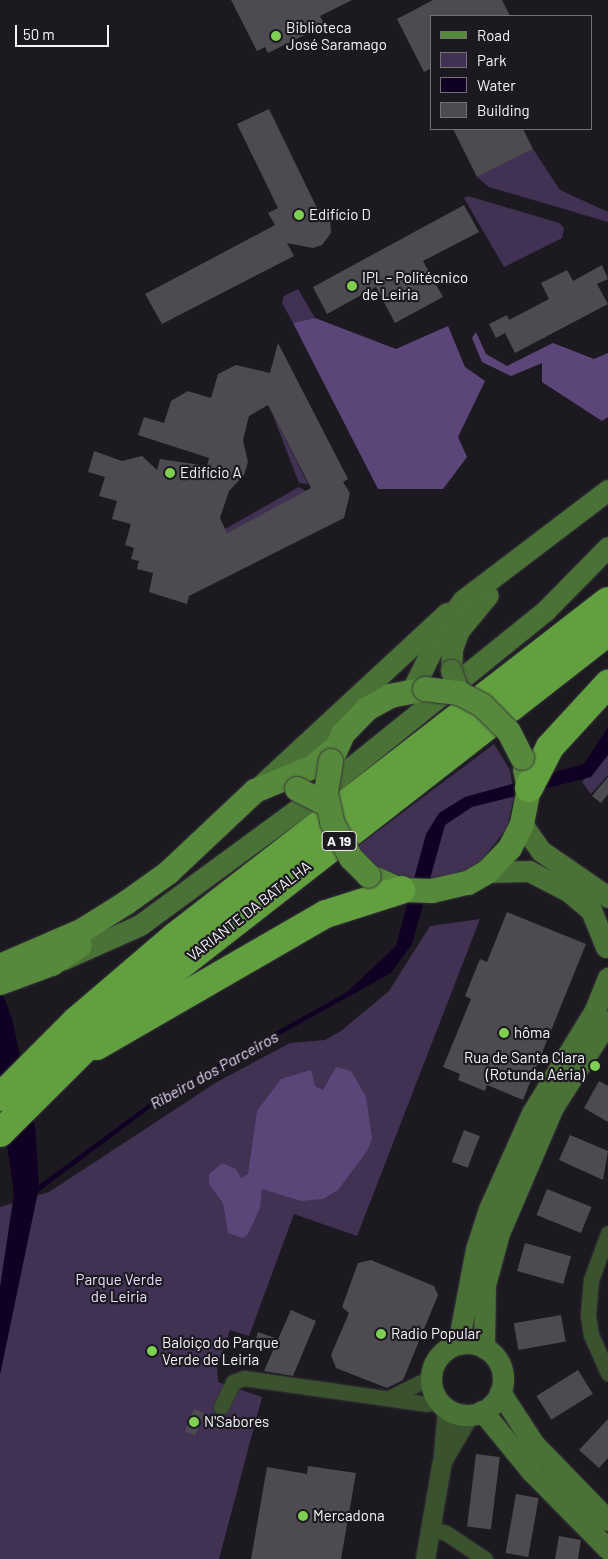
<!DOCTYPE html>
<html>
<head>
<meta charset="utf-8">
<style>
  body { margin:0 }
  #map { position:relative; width:608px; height:1559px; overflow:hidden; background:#1c1a20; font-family:Barlow,sans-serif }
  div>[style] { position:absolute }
  .green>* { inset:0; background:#413254 }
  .forest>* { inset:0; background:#5c4679 }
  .water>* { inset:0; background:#100023 }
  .building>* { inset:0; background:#4d4a52; transform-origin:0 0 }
  .roads { filter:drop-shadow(0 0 1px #36343a) drop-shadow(0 0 1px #36343a) }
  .minor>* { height:15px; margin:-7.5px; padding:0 7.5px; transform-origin:7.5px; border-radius:7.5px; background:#3a522e }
  .tertiary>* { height:19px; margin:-9.5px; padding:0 9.5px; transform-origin:9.5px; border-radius:9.5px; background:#3a522e }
  .secondary>* { height:21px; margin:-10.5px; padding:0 10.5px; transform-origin:10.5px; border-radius:10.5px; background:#4a7136 }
  .secondary>.ring { margin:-10.5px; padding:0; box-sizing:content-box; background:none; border:21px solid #4a7136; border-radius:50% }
  .primary>* { height:24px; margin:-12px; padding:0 12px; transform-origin:12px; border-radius:12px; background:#56893b }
  .motorway>* { height:28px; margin:-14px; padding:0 14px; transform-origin:14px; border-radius:14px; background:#619f3f }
  .bridges { filter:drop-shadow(0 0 1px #36343a) drop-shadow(0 0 1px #36343a) }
  .secondary-bridge>* { height:21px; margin:-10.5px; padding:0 10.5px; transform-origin:10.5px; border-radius:10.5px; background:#4a7136 }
  .primary-bridge>* { height:24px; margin:-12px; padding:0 12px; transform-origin:12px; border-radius:12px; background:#56893b }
  .dots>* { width:14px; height:14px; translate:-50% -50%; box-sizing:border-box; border:2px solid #1c1a20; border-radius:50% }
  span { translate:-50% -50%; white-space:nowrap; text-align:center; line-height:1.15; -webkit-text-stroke:4.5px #1c1a20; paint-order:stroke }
  .shield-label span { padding:1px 4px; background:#1c1a20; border:1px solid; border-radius:4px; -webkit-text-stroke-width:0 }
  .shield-label { font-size:14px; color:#f6f4f8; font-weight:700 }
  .poi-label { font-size:15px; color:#f6f4f8 }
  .left { translate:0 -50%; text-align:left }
  .right { translate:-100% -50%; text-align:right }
  .street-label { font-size:15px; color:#f6f4f8 }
  .park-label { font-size:15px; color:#e9ddfd }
  .water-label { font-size:16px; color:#e3d6f6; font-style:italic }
  .legend { position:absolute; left:430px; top:15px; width:162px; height:115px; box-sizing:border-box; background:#1c1a20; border:1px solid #737176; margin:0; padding:6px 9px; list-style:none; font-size:15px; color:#f6f4f8 }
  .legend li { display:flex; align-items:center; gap:10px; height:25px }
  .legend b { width:25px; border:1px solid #737176 }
  .scale { position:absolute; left:15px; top:25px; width:94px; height:22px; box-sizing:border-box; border:2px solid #f6f4f8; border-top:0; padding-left:6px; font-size:15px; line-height:18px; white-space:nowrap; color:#f6f4f8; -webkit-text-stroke:4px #1c1a20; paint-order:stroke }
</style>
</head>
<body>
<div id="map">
  <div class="green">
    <i style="clip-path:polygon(533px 149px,560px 190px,608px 212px,608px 222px,489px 187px,477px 177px)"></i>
    <i style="clip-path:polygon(468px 196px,559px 223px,564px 228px,562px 238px,504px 267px,464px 198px)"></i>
    <i style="clip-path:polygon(298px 289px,315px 318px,293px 323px,282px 303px,284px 296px)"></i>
    <i style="clip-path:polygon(272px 413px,308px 484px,299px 483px)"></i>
    <i style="clip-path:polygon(299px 487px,306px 491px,227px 533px,225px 529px)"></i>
    <i style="clip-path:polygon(494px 744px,510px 770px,514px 796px,507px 828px,480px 862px,453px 877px,414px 880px,380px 870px,354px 849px)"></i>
    <i style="clip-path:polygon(608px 755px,608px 775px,591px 794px,582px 782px)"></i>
    <i style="clip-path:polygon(480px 919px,357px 1236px,294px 1214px,249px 1336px,230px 1330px,217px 1367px,218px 1382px,262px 1397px,219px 1559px,0 1559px,0 1207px,49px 1192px,217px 1082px,290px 1043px,325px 1040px,341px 1031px,389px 991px,430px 926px)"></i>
  </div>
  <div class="forest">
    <i style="clip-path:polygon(315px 318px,396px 349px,448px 326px,465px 367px,485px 381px,458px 437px,467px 457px,443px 489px,378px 489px,293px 323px)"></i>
    <i style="clip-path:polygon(476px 332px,486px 354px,507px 366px,553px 343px,594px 359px,608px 353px,608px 417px,602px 421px,542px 382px,542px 363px,511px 376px,482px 362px,472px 338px)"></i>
    <i style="clip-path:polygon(336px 1067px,351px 1071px,366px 1097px,372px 1139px,367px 1151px,338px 1190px,323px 1199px,301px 1201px,262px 1189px,260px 1208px,248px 1234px,243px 1238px,228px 1233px,223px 1203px,209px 1184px,209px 1174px,222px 1163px,236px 1169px,241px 1178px,248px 1174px,257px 1111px,281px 1079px,311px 1070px,315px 1086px,323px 1090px)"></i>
  </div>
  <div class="water">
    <i style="clip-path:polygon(608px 727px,608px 755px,591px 777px,472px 807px,445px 825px,412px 944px,391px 973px,157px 1103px,38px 1192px,0 1375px,0 1287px,14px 1194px,0 1096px,0 987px,12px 1018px,35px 1127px,39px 1185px,157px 1098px,347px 992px,396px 946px,426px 834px,439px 813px,465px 797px,584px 764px)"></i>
  </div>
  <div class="building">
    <i style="clip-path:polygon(231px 0,352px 0,320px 16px,325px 25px,268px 53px,265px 47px,257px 51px)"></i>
    <i style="clip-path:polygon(433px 0,502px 0,510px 16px,432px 16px,432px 68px,424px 72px,397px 19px)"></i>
    <i style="clip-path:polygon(269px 109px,316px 206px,330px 217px,331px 233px,322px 245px,313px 248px,287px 243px,294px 256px,162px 324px,145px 294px,275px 225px,268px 213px,278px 208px,237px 124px)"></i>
    <i style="clip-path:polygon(453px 129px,523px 129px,533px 149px,477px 177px)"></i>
    <i style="clip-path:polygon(464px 205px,479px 232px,423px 261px,443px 297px,395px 323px,376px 287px,327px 314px,313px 287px)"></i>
    <i style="clip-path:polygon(602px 265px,608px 279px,597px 284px,608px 304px,515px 353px,505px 333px,496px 338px,489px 324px,507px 315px,509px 320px,549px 299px,541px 283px,567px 270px,573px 281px)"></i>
    <i style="clip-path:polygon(evenodd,278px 343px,348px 479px,343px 482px,350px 493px,344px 518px,189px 596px,187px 604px,149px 592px,153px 573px,137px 569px,139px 561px,131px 559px,134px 548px,125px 545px,131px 524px,112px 519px,117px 501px,99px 496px,105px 477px,88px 472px,94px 451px,122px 461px,142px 456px,157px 470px,160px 459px,207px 466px,209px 458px,138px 435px,144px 417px,164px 423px,171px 401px,188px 391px,211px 398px,218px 374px,236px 365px,270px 373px,278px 343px,268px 405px,311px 488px,227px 533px,220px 518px,229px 491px,244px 475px,248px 462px,243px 440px,249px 416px,268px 405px)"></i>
    <i style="clip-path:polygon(608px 777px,608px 794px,601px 803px,592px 796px)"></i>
    <i style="clip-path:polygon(507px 912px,586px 944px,523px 1100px,487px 1085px,485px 1091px,458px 1080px,460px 1074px,443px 1067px,471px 999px,465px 996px,480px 959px,487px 962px)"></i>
    <i style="clip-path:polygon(599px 1081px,608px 1086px,608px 1122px,584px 1108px)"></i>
    <i style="left:464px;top:1130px;width:17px;height:34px;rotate:21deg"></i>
    <i style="clip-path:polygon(570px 1135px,608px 1151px,603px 1180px,559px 1160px)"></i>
    <i style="left:547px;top:1189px;width:48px;height:28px;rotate:22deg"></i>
    <i style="left:525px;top:1243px;width:48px;height:29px;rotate:16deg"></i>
    <i style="clip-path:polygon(371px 1260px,434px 1286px,438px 1295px,403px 1380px,387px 1388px,336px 1368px,331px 1355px,349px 1313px,342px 1307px,358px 1263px)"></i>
    <i style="clip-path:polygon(291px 1310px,316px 1321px,293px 1376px,264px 1371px,274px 1348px,255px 1341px,258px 1332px,278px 1339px)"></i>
    <i style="left:561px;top:1315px;width:27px;height:48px;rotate:80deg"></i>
    <i style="left:578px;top:1370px;width:28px;height:49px;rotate:58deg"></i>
    <i style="left:194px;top:1409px;width:11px;height:24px;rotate:22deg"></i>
    <i style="clip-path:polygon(608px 1419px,608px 1458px,599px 1468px,579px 1450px)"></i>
    <i style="left:476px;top:1454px;width:24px;height:73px;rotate:7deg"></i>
    <i style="clip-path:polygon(308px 1466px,356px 1473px,341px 1559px,251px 1559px,267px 1467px,307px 1474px)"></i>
    <i style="left:516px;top:1494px;width:23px;height:60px;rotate:10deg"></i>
    <i style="clip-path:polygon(559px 1536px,581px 1540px,578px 1559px,555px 1559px)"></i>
  </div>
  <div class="roads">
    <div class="minor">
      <i style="left:608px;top:1233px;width:50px;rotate:109.9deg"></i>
      <i style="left:591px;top:1280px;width:36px;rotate:95deg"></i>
      <i style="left:588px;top:1316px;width:19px;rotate:81deg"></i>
      <i style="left:591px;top:1335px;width:42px;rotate:65.9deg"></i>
      <i style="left:391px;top:1397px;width:45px;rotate:-26.6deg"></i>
      <i style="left:221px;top:1407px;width:28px;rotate:-64deg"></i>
      <i style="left:233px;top:1382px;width:12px;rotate:-20deg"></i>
      <i style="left:244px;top:1378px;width:184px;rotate:8.1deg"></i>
      <i style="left:426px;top:1404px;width:13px;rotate:-13deg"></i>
      <i style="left:429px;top:1528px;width:18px;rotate:16deg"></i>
      <i style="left:446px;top:1533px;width:47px;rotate:33.7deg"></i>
    </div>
    <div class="tertiary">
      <i style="left:443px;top:1455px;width:46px;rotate:-85deg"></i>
      <i style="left:425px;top:1559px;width:99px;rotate:-80.2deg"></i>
      <i style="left:442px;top:1461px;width:53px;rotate:-59.6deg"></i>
    </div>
    <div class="secondary">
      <i style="left:451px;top:670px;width:21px;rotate:-87deg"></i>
      <i style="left:452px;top:649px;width:20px;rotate:-70deg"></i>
      <i style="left:459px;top:630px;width:45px;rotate:-50.4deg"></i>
      <i style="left:412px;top:690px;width:76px;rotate:-63.4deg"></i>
      <i style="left:446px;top:622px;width:28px;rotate:-52deg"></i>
      <i style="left:463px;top:600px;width:182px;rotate:-37.2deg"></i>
      <i style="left:259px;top:787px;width:256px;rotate:-42.8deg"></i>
      <i style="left:522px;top:824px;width:33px;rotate:55deg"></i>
      <i style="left:541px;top:851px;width:81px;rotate:34.5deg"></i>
      <i style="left:487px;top:872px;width:42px;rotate:-1.4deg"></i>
      <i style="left:529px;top:871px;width:44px;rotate:27.1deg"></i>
      <i style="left:568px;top:891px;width:30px;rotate:40deg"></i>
      <i style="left:591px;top:910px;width:40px;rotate:68deg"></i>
      <i style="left:64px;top:959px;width:83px;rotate:-24.1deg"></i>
      <i style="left:140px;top:925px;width:220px;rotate:-36.3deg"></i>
      <i style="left:317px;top:795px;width:294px;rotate:-38.9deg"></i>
      <i style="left:546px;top:610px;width:88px;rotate:-45.5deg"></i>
      <i class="ring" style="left:431px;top:1343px;width:51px;height:51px"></i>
      <i style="left:458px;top:1344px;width:97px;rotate:-79.3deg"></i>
      <i style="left:476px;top:1249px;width:42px;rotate:-72deg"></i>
      <i style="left:489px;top:1209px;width:105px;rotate:-65.9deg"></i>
      <i style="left:532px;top:1113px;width:121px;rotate:-58.5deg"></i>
      <i style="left:595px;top:1010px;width:35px;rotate:-68deg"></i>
      <i style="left:484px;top:1348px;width:63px;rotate:-89.1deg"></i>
      <i style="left:485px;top:1285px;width:54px;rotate:-74.9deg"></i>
      <i style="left:499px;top:1233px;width:137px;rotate:-66.8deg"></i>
      <i style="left:553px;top:1107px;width:102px;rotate:-57.4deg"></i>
      <i style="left:500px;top:1392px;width:62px;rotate:56.8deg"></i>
      <i style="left:534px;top:1444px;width:106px;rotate:45.8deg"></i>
      <i style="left:482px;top:1411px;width:79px;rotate:50.7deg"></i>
      <i style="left:532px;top:1472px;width:108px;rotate:45.4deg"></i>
    </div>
    <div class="primary">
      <i style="left:331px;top:761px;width:30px;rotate:-66deg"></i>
      <i style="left:343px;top:734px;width:35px;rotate:-46deg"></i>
      <i style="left:367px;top:709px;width:26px;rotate:-29deg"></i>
      <i style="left:390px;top:696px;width:36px;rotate:-11deg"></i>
      <i style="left:369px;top:876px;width:35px;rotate:24deg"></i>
      <i style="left:401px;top:890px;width:31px;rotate:2deg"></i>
      <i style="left:432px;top:891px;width:37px;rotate:-13deg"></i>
      <i style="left:468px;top:883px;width:22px;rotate:-30deg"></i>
      <i style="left:487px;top:872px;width:33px;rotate:-46deg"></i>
      <i style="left:510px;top:848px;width:27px;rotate:-63deg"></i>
      <i style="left:522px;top:824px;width:37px;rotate:-79deg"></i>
      <i style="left:529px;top:788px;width:19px;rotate:-102deg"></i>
      <i style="left:0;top:966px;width:90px;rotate:-23.4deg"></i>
      <i style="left:83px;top:930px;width:51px;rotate:-32.1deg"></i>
      <i style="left:126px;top:903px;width:52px;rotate:-35.5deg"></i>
      <i style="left:168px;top:873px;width:120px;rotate:-43.3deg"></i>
      <i style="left:255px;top:791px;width:63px;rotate:-22.5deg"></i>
      <i style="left:313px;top:767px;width:29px;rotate:-41deg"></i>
      <i style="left:0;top:983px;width:55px;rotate:-20.1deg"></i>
      <i style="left:52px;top:964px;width:33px;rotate:-33deg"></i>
    </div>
    <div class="motorway">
      <i style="left:529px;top:788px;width:46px;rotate:-62.9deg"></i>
      <i style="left:550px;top:747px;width:86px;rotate:-47.4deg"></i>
      <i style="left:97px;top:1046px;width:264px;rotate:-30deg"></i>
      <i style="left:326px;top:914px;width:79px;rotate:-17.7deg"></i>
      <i style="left:0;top:1097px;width:107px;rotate:-45deg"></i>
      <i style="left:76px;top:1021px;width:129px;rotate:-40.6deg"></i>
      <i style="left:174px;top:937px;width:549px;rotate:-37.75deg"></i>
      <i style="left:0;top:1133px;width:179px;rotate:-44.8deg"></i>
      <i style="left:127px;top:1007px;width:610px;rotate:-37.94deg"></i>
    </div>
  </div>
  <div class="bridges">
    <div class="secondary-bridge">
      <i style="left:451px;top:670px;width:24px;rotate:71deg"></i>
    </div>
    <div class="primary-bridge">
      <i style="left:425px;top:689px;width:34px;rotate:7deg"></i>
      <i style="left:459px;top:693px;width:26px;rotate:28deg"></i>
      <i style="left:482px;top:705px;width:38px;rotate:45deg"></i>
      <i style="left:509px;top:732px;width:29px;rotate:63deg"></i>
      <i style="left:331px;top:761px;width:32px;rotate:99deg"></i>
      <i style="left:326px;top:793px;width:30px;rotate:78deg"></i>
      <i style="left:332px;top:822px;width:41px;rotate:62.2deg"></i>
      <i style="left:351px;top:858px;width:25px;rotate:45deg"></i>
      <i style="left:297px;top:789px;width:34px;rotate:27deg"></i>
    </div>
  </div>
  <div class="dots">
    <i style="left:276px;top:36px;background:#7fd052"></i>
    <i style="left:299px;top:215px;background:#7fd052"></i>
    <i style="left:352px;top:286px;background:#7fd052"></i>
    <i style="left:170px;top:473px;background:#7fd052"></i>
    <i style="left:504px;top:1033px;background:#7fd052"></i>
    <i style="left:595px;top:1066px;background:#7fd052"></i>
    <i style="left:381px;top:1334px;background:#7fd052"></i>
    <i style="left:152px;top:1351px;background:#7fd052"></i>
    <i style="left:194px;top:1422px;background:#7fd052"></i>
    <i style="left:303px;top:1516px;background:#7fd052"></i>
  </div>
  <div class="shield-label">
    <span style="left:339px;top:841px">A 19</span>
  </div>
  <div class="poi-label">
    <span class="left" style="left:286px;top:36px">Biblioteca<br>José Saramago</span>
    <span class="left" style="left:309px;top:215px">Edifício D</span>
    <span class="left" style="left:362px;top:286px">IPL - Politécnico<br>de Leiria</span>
    <span class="left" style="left:180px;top:473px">Edifício A</span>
    <span class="left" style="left:514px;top:1033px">hôma</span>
    <span class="right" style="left:585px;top:1066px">Rua de Santa Clara<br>(Rotunda Aéria)</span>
    <span class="left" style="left:391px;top:1334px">Radio Popular</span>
    <span class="left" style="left:162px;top:1351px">Baloiço do Parque<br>Verde de Leiria</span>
    <span class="left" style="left:204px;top:1422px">N'Sabores</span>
    <span class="left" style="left:313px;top:1516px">Mercadona</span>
  </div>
  <div class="street-label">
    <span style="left:249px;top:911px;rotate:-38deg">VARIANTE DA BATALHA</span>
  </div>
  <div class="park-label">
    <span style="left:119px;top:1288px">Parque Verde<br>de Leiria</span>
  </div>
  <div class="water-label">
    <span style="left:214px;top:1070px;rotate:-29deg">Ribeira dos Parceiros</span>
  </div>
  <ul class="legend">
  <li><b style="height:6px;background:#56893b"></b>Road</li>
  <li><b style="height:14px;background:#413254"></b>Park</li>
  <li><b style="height:14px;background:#100023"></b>Water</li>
  <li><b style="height:14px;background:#4d4a52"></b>Building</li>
  </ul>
  <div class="scale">50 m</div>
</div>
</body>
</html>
